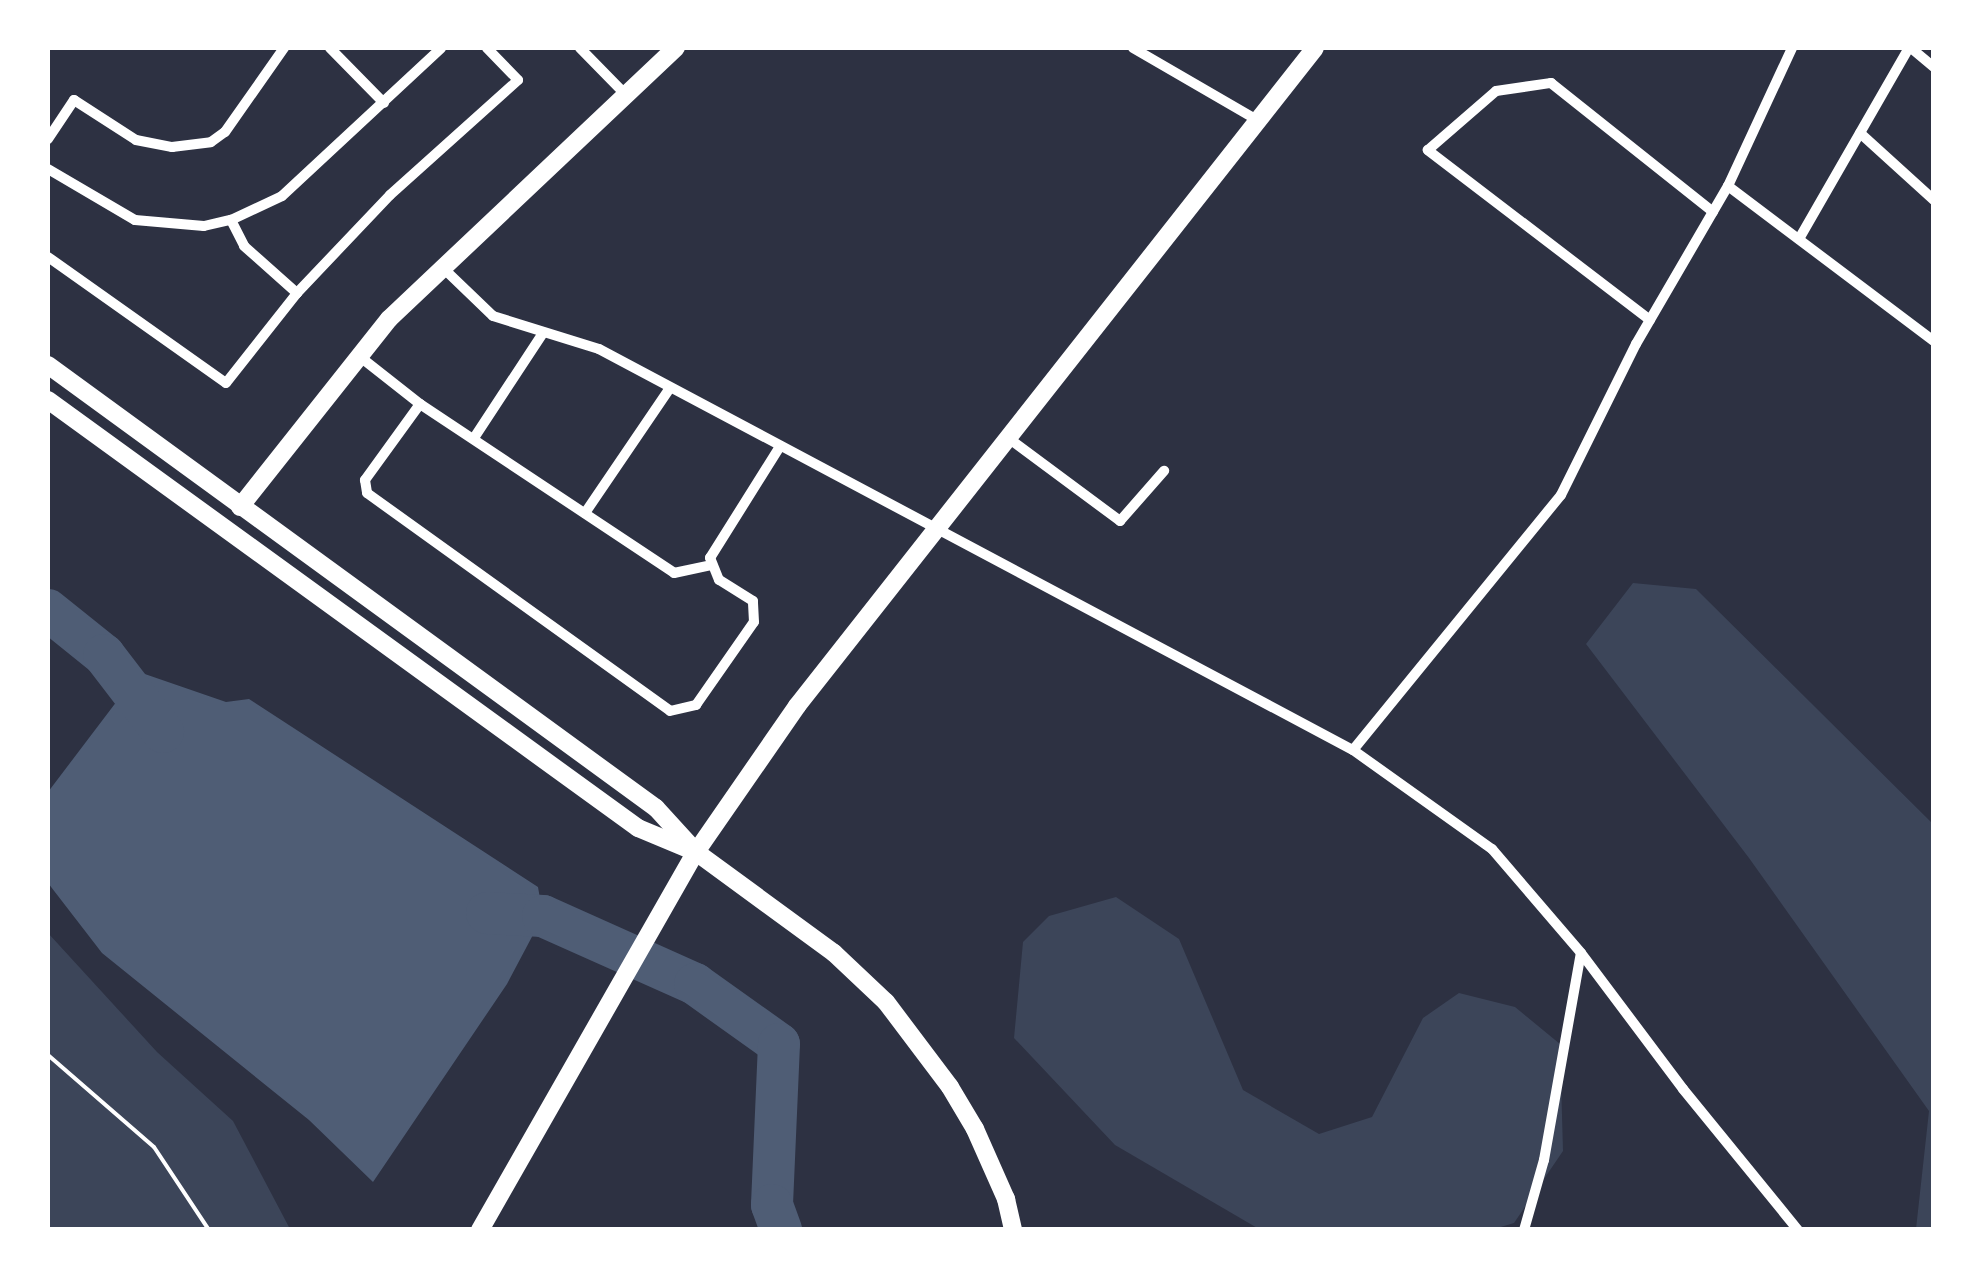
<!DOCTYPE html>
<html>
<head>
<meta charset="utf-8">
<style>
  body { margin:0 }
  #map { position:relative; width:1981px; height:1277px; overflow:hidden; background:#2d3142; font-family:"Source Serif 4",serif }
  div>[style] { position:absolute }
  .green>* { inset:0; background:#3c4559 }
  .water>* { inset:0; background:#4f5d75 }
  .river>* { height:42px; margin:-21px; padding:0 21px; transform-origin:21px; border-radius:21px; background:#4f5d75 }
  .path>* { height:4px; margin:-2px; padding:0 2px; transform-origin:2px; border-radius:2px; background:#fff }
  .minor>* { height:10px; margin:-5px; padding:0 5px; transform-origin:5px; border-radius:5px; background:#fff }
  .tertiary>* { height:18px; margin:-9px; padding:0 9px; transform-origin:9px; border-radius:9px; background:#fff }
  span { translate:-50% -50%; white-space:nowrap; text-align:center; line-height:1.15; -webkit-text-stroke:10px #fff; paint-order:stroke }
  .frame { position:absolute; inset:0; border:50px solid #fff; pointer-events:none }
</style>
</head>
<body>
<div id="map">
  <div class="green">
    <i style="clip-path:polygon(1633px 583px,1696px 589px,1933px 824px,1933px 1229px,1916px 1229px,1929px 1111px,1749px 858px,1586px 644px)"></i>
    <i style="clip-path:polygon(1116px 897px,1179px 939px,1243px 1090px,1319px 1134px,1372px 1117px,1423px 1018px,1459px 993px,1515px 1007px,1560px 1044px,1563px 1151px,1514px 1223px,1494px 1229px,1259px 1229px,1115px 1145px,1014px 1038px,1023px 942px,1049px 916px)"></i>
    <i style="clip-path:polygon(48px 933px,157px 1052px,233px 1121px,290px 1229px,48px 1229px)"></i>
  </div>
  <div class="water">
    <i style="clip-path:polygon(139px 672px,226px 702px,249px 699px,538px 887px,543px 916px,507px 984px,373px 1182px,309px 1120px,102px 953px,48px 883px,48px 792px)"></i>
  </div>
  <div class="river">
    <i style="left:48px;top:610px;width:72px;rotate:38.8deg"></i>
    <i style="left:104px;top:655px;width:97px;rotate:52.5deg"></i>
    <i style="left:487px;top:913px;width:56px;rotate:3.1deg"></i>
    <i style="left:543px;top:916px;width:167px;rotate:24.1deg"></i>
    <i style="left:695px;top:984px;width:103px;rotate:35.5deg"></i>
    <i style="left:779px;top:1044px;width:161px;rotate:92.5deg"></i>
    <i style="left:772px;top:1205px;width:27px;rotate:70deg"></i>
  </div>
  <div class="path">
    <i style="left:48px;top:1055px;width:140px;rotate:41deg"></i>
    <i style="left:154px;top:1147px;width:100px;rotate:56.5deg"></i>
  </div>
  <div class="minor">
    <i style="left:330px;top:48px;width:77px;rotate:45.5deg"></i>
    <i style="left:580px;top:48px;width:64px;rotate:45.6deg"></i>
    <i style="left:1133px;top:48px;width:143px;rotate:30.1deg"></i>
    <i style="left:1911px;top:48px;width:30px;rotate:40deg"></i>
    <i style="left:1860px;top:133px;width:100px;rotate:42.2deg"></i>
    <i style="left:48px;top:139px;width:47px;rotate:-56.3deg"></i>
    <i style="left:74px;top:100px;width:74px;rotate:32.8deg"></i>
    <i style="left:136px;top:140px;width:37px;rotate:11deg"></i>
    <i style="left:172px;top:147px;width:39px;rotate:-7deg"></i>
    <i style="left:211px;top:142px;width:17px;rotate:-36deg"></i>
    <i style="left:225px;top:132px;width:103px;rotate:-54.9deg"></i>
    <i style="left:48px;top:169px;width:101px;rotate:30.4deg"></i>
    <i style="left:135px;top:220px;width:69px;rotate:5deg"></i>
    <i style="left:204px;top:226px;width:28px;rotate:-13deg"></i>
    <i style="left:231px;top:220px;width:56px;rotate:-25.2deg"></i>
    <i style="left:282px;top:196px;width:217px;rotate:-42.9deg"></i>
    <i style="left:1728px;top:186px;width:258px;rotate:37deg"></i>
    <i style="left:231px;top:220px;width:29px;rotate:63deg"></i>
    <i style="left:244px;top:246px;width:71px;rotate:41.6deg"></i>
    <i style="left:1799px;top:239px;width:220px;rotate:-60.1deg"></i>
    <i style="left:48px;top:257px;width:218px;rotate:35.3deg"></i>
    <i style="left:226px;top:383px;width:115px;rotate:-51.7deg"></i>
    <i style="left:297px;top:293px;width:135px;rotate:-46.5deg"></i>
    <i style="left:390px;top:195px;width:172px;rotate:-41.9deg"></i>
    <i style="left:518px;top:80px;width:45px;rotate:-134.1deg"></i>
    <i style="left:441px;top:266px;width:72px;rotate:43.9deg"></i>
    <i style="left:493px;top:316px;width:111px;rotate:17.3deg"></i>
    <i style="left:599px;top:349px;width:854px;rotate:28.01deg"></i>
    <i style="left:1353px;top:750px;width:171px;rotate:35.5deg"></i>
    <i style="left:1492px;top:849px;width:137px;rotate:49.4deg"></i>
    <i style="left:1581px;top:953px;width:170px;rotate:53.1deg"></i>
    <i style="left:1683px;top:1089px;width:182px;rotate:50.8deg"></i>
    <i style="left:1650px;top:320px;width:280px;rotate:-142.6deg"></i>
    <i style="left:1428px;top:150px;width:90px;rotate:-40.9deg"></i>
    <i style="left:1496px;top:91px;width:56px;rotate:-8.3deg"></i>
    <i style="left:1551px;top:83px;width:207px;rotate:38.5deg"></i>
    <i style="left:359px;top:356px;width:78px;rotate:38.2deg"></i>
    <i style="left:420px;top:404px;width:305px;rotate:33.6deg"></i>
    <i style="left:674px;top:573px;width:39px;rotate:-12deg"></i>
    <i style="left:420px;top:404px;width:94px;rotate:125.9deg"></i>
    <i style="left:365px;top:480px;width:13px;rotate:81deg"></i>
    <i style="left:367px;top:493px;width:373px;rotate:35.7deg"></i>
    <i style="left:670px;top:711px;width:27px;rotate:-13deg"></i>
    <i style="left:696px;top:705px;width:101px;rotate:-55.1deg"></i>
    <i style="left:754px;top:622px;width:21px;rotate:-93deg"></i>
    <i style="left:753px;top:601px;width:40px;rotate:-148deg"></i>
    <i style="left:719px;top:580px;width:24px;rotate:-112deg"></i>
    <i style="left:710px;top:558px;width:130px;rotate:-57.9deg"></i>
    <i style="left:1007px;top:437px;width:141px;rotate:36.6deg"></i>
    <i style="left:1120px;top:521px;width:67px;rotate:-48.7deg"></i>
    <i style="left:474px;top:438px;width:126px;rotate:-56.7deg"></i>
    <i style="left:585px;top:513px;width:151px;rotate:-55.8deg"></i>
    <i style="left:1353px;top:750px;width:329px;rotate:-50.8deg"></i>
    <i style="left:1561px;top:495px;width:169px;rotate:-63.6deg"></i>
    <i style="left:1636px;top:344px;width:183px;rotate:-59.8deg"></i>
    <i style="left:1728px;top:186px;width:152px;rotate:-65.1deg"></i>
    <i style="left:1524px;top:1230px;width:73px;rotate:-74.1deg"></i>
    <i style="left:1544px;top:1160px;width:210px;rotate:-79.9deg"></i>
  </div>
  <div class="tertiary">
    <i style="left:48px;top:365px;width:752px;rotate:36.08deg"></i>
    <i style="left:656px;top:808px;width:59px;rotate:47.7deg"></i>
    <i style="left:696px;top:852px;width:171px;rotate:36.2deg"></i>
    <i style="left:834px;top:953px;width:71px;rotate:43.3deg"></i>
    <i style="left:886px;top:1002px;width:106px;rotate:53deg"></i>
    <i style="left:950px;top:1087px;width:49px;rotate:59.2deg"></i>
    <i style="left:975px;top:1129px;width:77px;rotate:66.1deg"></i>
    <i style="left:1006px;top:1199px;width:32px;rotate:77deg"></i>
    <i style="left:48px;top:400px;width:729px;rotate:35.96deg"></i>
    <i style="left:638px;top:828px;width:57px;rotate:22.5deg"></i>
    <i style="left:240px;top:507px;width:240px;rotate:-51.6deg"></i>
    <i style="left:389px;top:319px;width:395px;rotate:-43.4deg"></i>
    <i style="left:480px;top:1230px;width:435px;rotate:-60.3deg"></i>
    <i style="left:696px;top:852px;width:178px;rotate:-55.3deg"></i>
    <i style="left:797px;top:706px;width:837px;rotate:-51.79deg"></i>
  </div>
  <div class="frame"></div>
</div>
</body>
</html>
